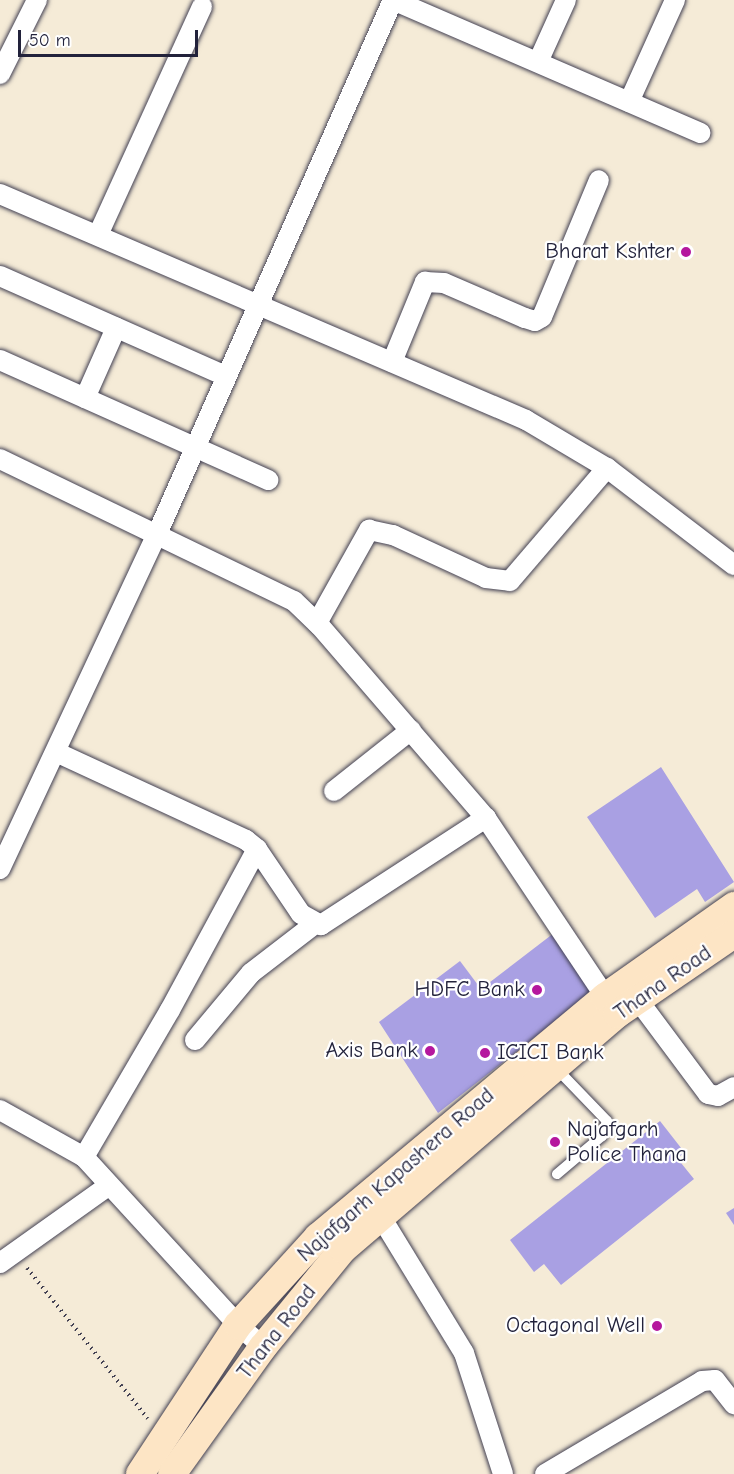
<!DOCTYPE html>
<html>
<head>
<meta charset="utf-8">
<style>
  body { margin:0 }
  #map { position:relative; width:734px; height:1474px; overflow:hidden; background:#f5ebd7; font-family:"Comic Neue",sans-serif }
  div>[style] { position:absolute }
  .building>* { inset:0; background:#a9a0e3 }
  .path>* { height:4px; margin-top:-2px; transform-origin:0; background:repeating-linear-gradient(90deg,#424052 0 1.5px,transparent 0 6px) }
  .roads { filter:drop-shadow(0 0 2px #424052) drop-shadow(0 0 2px #424052) }
  .service>* { height:10px; margin:-5px; padding:0 5px; transform-origin:5px; border-radius:5px; background:#fff }
  .minor>* { height:20px; margin:-10px; padding:0 10px; transform-origin:10px; border-radius:10px; background:#fff }
  .secondary>* { height:28px; margin:-14px; padding:0 14px; transform-origin:14px; border-radius:14px; background:#fde5c5 }
  .dots>* { width:16px; height:16px; translate:-50% -50%; box-sizing:border-box; border:3px solid #fff; border-radius:50% }
  span { translate:-50% -50%; white-space:nowrap; text-align:center; line-height:1.15; -webkit-text-stroke:4.5px #fff; paint-order:stroke }
  .poi-label { font-size:22px; color:#22223b }
  .right { translate:-100% -50%; text-align:right }
  .left { translate:0 -50%; text-align:left }
  .street-label { font-size:22px; color:#22223b }
  .scale { position:absolute; left:18px; top:30px; width:180px; height:27px; box-sizing:border-box; border:3px solid #22223b; border-top:0; padding-left:8px; font-size:18px; line-height:21px; white-space:nowrap; color:#22223b; -webkit-text-stroke:4px #fff; paint-order:stroke }
</style>
</head>
<body>
<div id="map">
  <div class="building">
    <i style="clip-path:polygon(661px 767px,734px 882px,705px 902px,697px 889px,655px 918px,587px 817px)"></i>
    <i style="clip-path:polygon(554px 933px,593px 992px,438px 1113px,379px 1022px,460px 961px,481px 989px)"></i>
    <i style="clip-path:polygon(660px 1121px,685px 1153px,677px 1158px,694px 1179px,561px 1285px,544px 1264px,534px 1272px,510px 1240px)"></i>
    <i style="clip-path:polygon(734px 1208px,734px 1225px,726px 1213px)"></i>
  </div>
  <div class="path">
    <i style="left:27px;top:1268px;width:193px;rotate:51.3deg"></i>
  </div>
  <div class="roads">
    <div class="service">
      <i style="left:555px;top:1067px;width:75px;rotate:46.1deg"></i>
      <i style="left:607px;top:1121px;width:16px;rotate:108deg"></i>
      <i style="left:602px;top:1136px;width:59px;rotate:139.8deg"></i>
    </div>
    <div class="minor">
      <i style="left:393px;top:0;width:335px;rotate:23.4deg"></i>
      <i style="left:538px;top:62px;width:68px;rotate:-65.7deg"></i>
      <i style="left:0;top:74px;width:83px;rotate:-63.4deg"></i>
      <i style="left:629px;top:102px;width:112px;rotate:-65.7deg"></i>
      <i style="left:0;top:194px;width:572px;rotate:23.25deg"></i>
      <i style="left:526px;top:420px;width:94px;rotate:30.7deg"></i>
      <i style="left:607px;top:468px;width:160px;rotate:37.4deg"></i>
      <i style="left:98px;top:235px;width:251px;rotate:-65.5deg"></i>
      <i style="left:0;top:276px;width:247px;rotate:23.9deg"></i>
      <i style="left:0;top:360px;width:294px;rotate:24.1deg"></i>
      <i style="left:392px;top:362px;width:87px;rotate:-67.6deg"></i>
      <i style="left:425px;top:282px;width:19px;rotate:3deg"></i>
      <i style="left:444px;top:283px;width:88px;rotate:23.4deg"></i>
      <i style="left:525px;top:318px;width:10px;rotate:17deg"></i>
      <i style="left:535px;top:321px;width:8px;rotate:-30deg"></i>
      <i style="left:542px;top:317px;width:148px;rotate:-67.4deg"></i>
      <i style="left:85px;top:398px;width:77px;rotate:-66.1deg"></i>
      <i style="left:0;top:459px;width:326px;rotate:25.8deg"></i>
      <i style="left:294px;top:601px;width:36px;rotate:44deg"></i>
      <i style="left:320px;top:626px;width:254px;rotate:49.2deg"></i>
      <i style="left:486px;top:818px;width:227px;rotate:56.3deg"></i>
      <i style="left:317px;top:623px;width:107px;rotate:-60.8deg"></i>
      <i style="left:369px;top:530px;width:25px;rotate:12deg"></i>
      <i style="left:393px;top:535px;width:102px;rotate:24.8deg"></i>
      <i style="left:486px;top:578px;width:24px;rotate:7deg"></i>
      <i style="left:510px;top:581px;width:149px;rotate:-49.4deg"></i>
      <i style="left:58px;top:753px;width:207px;rotate:24.8deg"></i>
      <i style="left:246px;top:840px;width:14px;rotate:39deg"></i>
      <i style="left:257px;top:849px;width:78px;rotate:55.9deg"></i>
      <i style="left:301px;top:914px;width:23px;rotate:29deg"></i>
      <i style="left:321px;top:925px;width:197px;rotate:-33deg"></i>
      <i style="left:334px;top:791px;width:98px;rotate:-38.4deg"></i>
      <i style="left:0;top:869px;width:372px;rotate:-64.9deg"></i>
      <i style="left:158px;top:532px;width:582px;rotate:-66.17deg"></i>
      <i style="left:638px;top:1000px;width:117px;rotate:53.3deg"></i>
      <i style="left:708px;top:1094px;width:10px;rotate:11deg"></i>
      <i style="left:718px;top:1096px;width:18px;rotate:-29deg"></i>
      <i style="left:195px;top:1040px;width:87px;rotate:-50.1deg"></i>
      <i style="left:251px;top:973px;width:82px;rotate:-37.6deg"></i>
      <i style="left:0;top:1110px;width:96px;rotate:29.2deg"></i>
      <i style="left:84px;top:1157px;width:228px;rotate:47.5deg"></i>
      <i style="left:238px;top:1325px;width:33px;rotate:41deg"></i>
      <i style="left:84px;top:1157px;width:170px;rotate:-59.7deg"></i>
      <i style="left:170px;top:1010px;width:183px;rotate:-61.6deg"></i>
      <i style="left:381px;top:1217px;width:159px;rotate:58.6deg"></i>
      <i style="left:464px;top:1353px;width:127px;rotate:72.1deg"></i>
      <i style="left:0;top:1263px;width:133px;rotate:-35.5deg"></i>
      <i style="left:545px;top:1474px;width:182px;rotate:-30.6deg"></i>
      <i style="left:702px;top:1381px;width:13px;rotate:-4deg"></i>
      <i style="left:715px;top:1380px;width:31px;rotate:52deg"></i>
    </div>
    <div class="secondary">
      <i style="left:140px;top:1474px;width:178px;rotate:-56.7deg"></i>
      <i style="left:238px;top:1325px;width:119px;rotate:-47.7deg"></i>
      <i style="left:318px;top:1237px;width:374px;rotate:-39.9deg"></i>
      <i style="left:605px;top:997px;width:158px;rotate:-35.2deg"></i>
      <i style="left:172px;top:1474px;width:156px;rotate:-54.4deg"></i>
      <i style="left:263px;top:1347px;width:127px;rotate:-50.8deg"></i>
      <i style="left:343px;top:1249px;width:361px;rotate:-40.6deg"></i>
      <i style="left:617px;top:1014px;width:142px;rotate:-34.4deg"></i>
    </div>
  </div>
  <div class="dots">
    <i style="left:686px;top:252px;background:#b5179e"></i>
    <i style="left:537px;top:990px;background:#b5179e"></i>
    <i style="left:430px;top:1051px;background:#b5179e"></i>
    <i style="left:485px;top:1053px;background:#b5179e"></i>
    <i style="left:555px;top:1142px;background:#b5179e"></i>
    <i style="left:657px;top:1326px;background:#b5179e"></i>
  </div>
  <div class="poi-label">
    <span class="right" style="left:674px;top:252px">Bharat Kshter</span>
    <span class="right" style="left:525px;top:990px">HDFC Bank</span>
    <span class="right" style="left:418px;top:1051px">Axis Bank</span>
    <span class="left" style="left:497px;top:1053px">ICICI Bank</span>
    <span class="left" style="left:567px;top:1142px">Najafgarh<br>Police Thana</span>
    <span class="right" style="left:645px;top:1326px">Octagonal Well</span>
  </div>
  <div class="street-label">
    <span style="left:663px;top:983px;rotate:-35deg">Thana Road</span>
    <span style="left:396px;top:1175px;rotate:-41deg">Najafgarh Kapashera Road</span>
    <span style="left:277px;top:1332px;rotate:-52deg">Thana Road</span>
  </div>
  <div class="scale">50 m</div>
</div>
</body>
</html>
